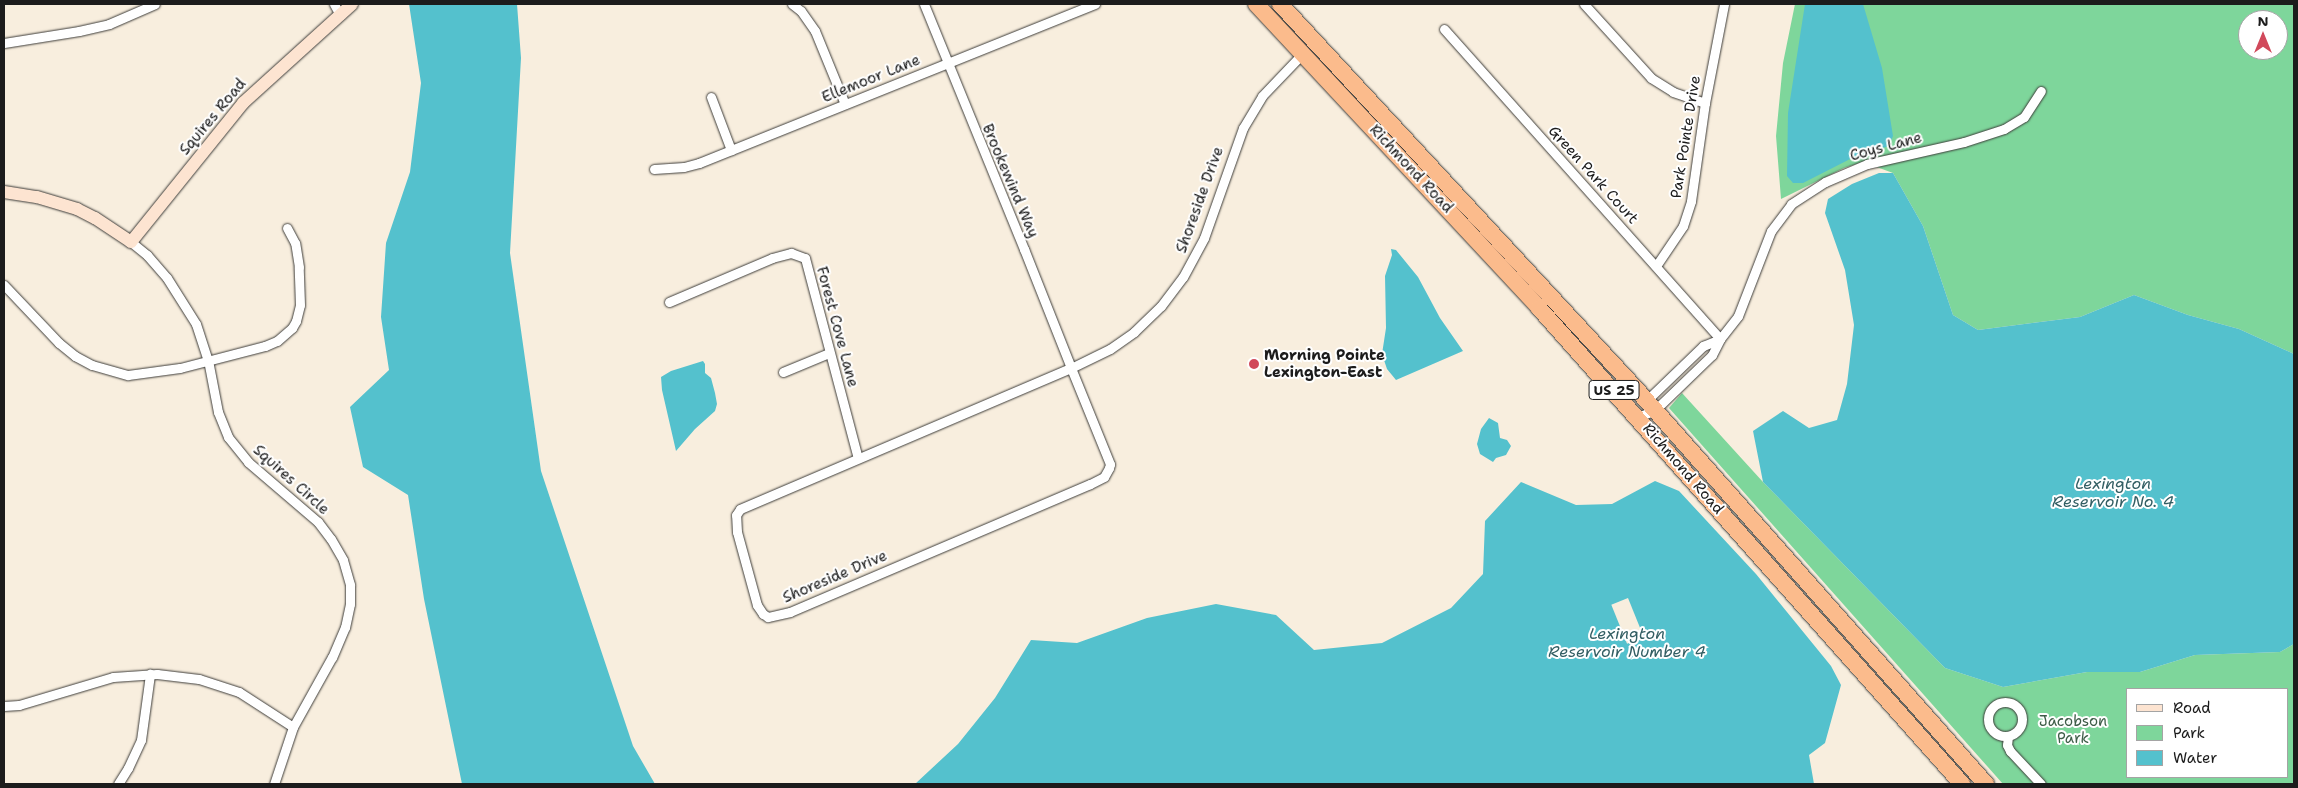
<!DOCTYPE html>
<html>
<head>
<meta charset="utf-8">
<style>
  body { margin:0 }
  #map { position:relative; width:2298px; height:788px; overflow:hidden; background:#f8eede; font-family:"Shantell Sans",sans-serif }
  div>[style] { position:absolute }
  .green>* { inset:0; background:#7ed69b }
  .water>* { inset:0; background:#54c1cd }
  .pier>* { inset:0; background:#f8eede; transform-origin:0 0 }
  .roads { filter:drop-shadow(0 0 1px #3d3c39) drop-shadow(0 0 1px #3d3c39) }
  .street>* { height:9px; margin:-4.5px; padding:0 4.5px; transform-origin:4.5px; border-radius:4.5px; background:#fff }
  .street>.ring { margin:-4.5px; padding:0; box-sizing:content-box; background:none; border:9px solid #fff; border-radius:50% }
  .secondary>* { height:12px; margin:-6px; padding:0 6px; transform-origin:6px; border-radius:6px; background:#fde4d1 }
  .highway>* { height:16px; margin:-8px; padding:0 8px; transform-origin:8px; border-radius:8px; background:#fbbb8c }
  .dots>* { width:14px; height:14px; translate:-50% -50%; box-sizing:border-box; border:2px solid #fff; border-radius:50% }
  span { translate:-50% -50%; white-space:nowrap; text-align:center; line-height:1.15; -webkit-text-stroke:4px #fff; paint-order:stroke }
  .shield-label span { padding:1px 4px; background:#fff; border:1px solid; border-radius:4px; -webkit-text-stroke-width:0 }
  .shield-label { font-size:14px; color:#1c1c1c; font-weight:700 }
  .street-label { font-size:15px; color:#1c1c1c }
  .poi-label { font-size:15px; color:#1c1c1c; font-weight:700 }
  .left { translate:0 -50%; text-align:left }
  .park-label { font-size:15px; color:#3e5d48 }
  .water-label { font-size:16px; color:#325e63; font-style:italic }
  .frame { position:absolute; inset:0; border:5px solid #1c1c1c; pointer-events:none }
  .legend { position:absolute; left:2126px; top:688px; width:162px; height:90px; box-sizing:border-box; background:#fff; border:1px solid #a4a4a4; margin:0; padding:6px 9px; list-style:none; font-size:15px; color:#1c1c1c }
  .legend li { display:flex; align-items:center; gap:10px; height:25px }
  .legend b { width:25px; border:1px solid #a4a4a4 }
  .north { position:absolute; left:2238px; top:10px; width:50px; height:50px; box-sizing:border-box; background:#fff; border:1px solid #a4a4a4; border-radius:50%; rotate:0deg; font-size:14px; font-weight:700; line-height:20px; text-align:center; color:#1c1c1c }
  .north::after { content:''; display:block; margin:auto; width:18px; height:22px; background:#d1495b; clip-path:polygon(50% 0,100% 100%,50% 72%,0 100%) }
</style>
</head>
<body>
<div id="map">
  <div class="green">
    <i style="clip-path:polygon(evenodd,1795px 4px,2294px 4px,2294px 354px,2239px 329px,2188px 315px,2134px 295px,2080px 317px,1978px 330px,1953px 315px,1923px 226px,1893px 173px,1863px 162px,1844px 168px,1781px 199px,1776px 136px,1783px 63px,1795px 4px,2248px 20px,2278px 20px,2278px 50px,2248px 50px,2248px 20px)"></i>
    <i style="clip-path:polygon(evenodd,1682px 393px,1763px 482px,1945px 668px,2003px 687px,2087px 672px,2140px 672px,2195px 655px,2280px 652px,2294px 644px,2294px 784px,2003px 784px,1669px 408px,1682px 393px,2127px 689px,2287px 689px,2287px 777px,2127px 777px,2127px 689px)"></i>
  </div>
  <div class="water">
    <i style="clip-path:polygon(409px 4px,517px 4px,521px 58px,510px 253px,541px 471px,633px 746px,655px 784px,462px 784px,424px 599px,408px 495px,363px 467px,350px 407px,389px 370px,381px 317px,386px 243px,410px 172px,421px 83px)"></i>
    <i style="clip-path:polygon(1805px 4px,1863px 4px,1882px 68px,1893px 136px,1889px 146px,1856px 156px,1803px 183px,1793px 183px,1787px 176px,1788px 113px)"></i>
    <i style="clip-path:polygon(1879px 173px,1893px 173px,1923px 226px,1953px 315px,1978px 330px,2080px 317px,2134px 295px,2188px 315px,2239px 329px,2294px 354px,2294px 644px,2280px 652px,2195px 655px,2140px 672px,2087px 672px,2003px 687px,1945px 668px,1763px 482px,1753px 431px,1783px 411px,1809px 428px,1837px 420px,1847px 384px,1854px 325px,1845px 270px,1825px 213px,1828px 199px,1852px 184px)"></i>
    <i style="clip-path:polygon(1391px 249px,1396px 250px,1418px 277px,1440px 318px,1463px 351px,1396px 380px,1387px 369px,1382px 354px,1386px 328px,1385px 276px,1392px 255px)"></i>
    <i style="clip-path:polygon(703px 361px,705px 364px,705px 373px,711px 378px,715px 393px,717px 404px,715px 411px,695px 429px,676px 451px,662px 390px,661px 377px,671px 371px)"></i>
    <i style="clip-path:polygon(1489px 418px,1498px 423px,1500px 438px,1507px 440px,1511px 446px,1506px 455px,1496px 458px,1493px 462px,1480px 454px,1477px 444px,1481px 429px)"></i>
    <i style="clip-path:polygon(1655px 481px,1679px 491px,1756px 574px,1831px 666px,1841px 685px,1825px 743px,1809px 755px,1814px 784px,915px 784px,958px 744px,995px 698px,1031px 640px,1077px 643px,1147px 618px,1216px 604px,1276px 615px,1314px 650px,1382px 643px,1451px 608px,1483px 574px,1485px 521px,1521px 482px,1576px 505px,1612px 504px)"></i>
  </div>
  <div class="pier">
    <i style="left:1628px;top:598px;width:42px;height:18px;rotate:68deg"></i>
  </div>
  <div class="roads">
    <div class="street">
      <i style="left:334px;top:4px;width:13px;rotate:61deg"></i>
      <i style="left:792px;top:4px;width:11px;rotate:38deg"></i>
      <i style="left:801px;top:11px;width:24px;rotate:55deg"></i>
      <i style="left:815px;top:31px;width:79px;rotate:67.7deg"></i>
      <i style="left:924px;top:4px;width:265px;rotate:67.8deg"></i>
      <i style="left:1024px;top:249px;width:128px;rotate:68.4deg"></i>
      <i style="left:1071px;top:368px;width:104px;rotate:67.9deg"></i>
      <i style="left:1110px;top:464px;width:4px;rotate:104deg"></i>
      <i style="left:1109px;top:468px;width:10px;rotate:119deg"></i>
      <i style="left:1104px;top:477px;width:16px;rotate:153deg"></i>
      <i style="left:1090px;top:484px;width:326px;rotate:156.9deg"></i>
      <i style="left:790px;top:612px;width:23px;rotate:167deg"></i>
      <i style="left:768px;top:617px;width:6px;rotate:-149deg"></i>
      <i style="left:763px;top:614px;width:11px;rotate:-124deg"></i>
      <i style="left:757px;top:605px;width:76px;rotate:-105.3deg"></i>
      <i style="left:737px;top:532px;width:17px;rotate:-93deg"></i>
      <i style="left:736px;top:515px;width:7px;rotate:-56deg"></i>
      <i style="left:740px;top:509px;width:360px;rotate:-23.1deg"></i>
      <i style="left:1071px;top:368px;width:43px;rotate:-26deg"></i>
      <i style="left:1110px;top:349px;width:29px;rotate:-35deg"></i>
      <i style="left:1134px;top:332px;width:37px;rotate:-44deg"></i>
      <i style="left:1161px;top:306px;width:36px;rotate:-53deg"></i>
      <i style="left:1183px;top:277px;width:44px;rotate:-61.7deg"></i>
      <i style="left:1204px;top:238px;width:117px;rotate:-70.5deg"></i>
      <i style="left:1243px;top:128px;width:37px;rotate:-59deg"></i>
      <i style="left:1262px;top:96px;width:61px;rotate:-46.3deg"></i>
      <i style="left:1584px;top:4px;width:100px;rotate:47.8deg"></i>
      <i style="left:1651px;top:78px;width:26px;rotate:32deg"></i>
      <i style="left:1673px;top:92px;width:34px;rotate:19deg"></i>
      <i style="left:1444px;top:29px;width:415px;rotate:48.3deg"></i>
      <i style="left:4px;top:43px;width:76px;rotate:-9.1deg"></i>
      <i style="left:79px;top:31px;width:31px;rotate:-13deg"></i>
      <i style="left:109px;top:24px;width:50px;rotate:-23.5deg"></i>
      <i style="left:711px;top:97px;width:57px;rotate:69.3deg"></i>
      <i style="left:654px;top:169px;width:30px;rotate:-4deg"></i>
      <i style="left:684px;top:167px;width:16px;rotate:-15deg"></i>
      <i style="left:699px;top:163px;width:427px;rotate:-21.9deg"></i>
      <i style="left:131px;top:242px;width:21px;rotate:39deg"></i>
      <i style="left:147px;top:255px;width:30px;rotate:49deg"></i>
      <i style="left:167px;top:278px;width:54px;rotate:57.8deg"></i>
      <i style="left:196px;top:324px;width:38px;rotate:72deg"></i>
      <i style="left:208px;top:360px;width:53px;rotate:79.1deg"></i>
      <i style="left:218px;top:412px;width:27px;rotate:68deg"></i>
      <i style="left:228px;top:437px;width:32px;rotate:51deg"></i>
      <i style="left:248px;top:462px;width:92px;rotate:40.6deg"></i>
      <i style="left:318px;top:522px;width:21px;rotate:53deg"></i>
      <i style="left:331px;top:539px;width:24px;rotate:60deg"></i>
      <i style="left:343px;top:560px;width:26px;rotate:74deg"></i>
      <i style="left:350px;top:585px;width:19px;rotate:90deg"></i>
      <i style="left:350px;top:604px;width:24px;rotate:102deg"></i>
      <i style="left:345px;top:627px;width:33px;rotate:113deg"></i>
      <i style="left:332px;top:657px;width:80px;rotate:119.1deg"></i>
      <i style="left:293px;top:727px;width:60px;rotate:108.4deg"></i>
      <i style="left:1656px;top:266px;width:48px;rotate:-56deg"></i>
      <i style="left:1683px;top:226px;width:26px;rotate:-72deg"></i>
      <i style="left:1691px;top:201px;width:99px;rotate:-81.9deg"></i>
      <i style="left:1705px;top:103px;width:101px;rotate:-79.1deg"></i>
      <i style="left:4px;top:285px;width:80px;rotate:46.5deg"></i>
      <i style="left:59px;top:343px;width:21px;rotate:39deg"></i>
      <i style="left:75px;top:356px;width:19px;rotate:28deg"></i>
      <i style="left:92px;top:365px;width:37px;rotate:16deg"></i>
      <i style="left:128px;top:375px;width:52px;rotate:-7.7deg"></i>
      <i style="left:180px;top:368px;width:88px;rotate:-14.5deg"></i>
      <i style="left:265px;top:346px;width:13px;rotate:-23deg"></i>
      <i style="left:277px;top:341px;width:20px;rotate:-41deg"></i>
      <i style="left:292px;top:328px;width:8px;rotate:-60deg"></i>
      <i style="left:296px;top:321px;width:16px;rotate:-76deg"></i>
      <i style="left:300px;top:305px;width:38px;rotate:-92deg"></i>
      <i style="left:299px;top:267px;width:24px;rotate:-99deg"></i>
      <i style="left:295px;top:243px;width:17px;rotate:-118deg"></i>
      <i style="left:669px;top:302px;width:112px;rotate:-23.1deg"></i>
      <i style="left:772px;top:258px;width:20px;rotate:-15deg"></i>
      <i style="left:791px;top:253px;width:15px;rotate:20deg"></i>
      <i style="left:805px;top:258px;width:207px;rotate:75.2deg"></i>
      <i style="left:783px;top:372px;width:50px;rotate:-22.4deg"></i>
      <i style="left:1645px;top:402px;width:81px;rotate:-44deg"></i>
      <i style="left:1703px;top:346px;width:18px;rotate:-22deg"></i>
      <i style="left:1638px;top:417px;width:18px;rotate:-22deg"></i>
      <i style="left:1655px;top:410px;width:79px;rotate:-44deg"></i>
      <i style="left:1712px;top:355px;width:18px;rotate:-63deg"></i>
      <i style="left:1720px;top:339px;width:29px;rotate:-52deg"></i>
      <i style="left:1738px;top:316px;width:91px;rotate:-68.8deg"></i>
      <i style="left:1771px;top:231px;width:34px;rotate:-53deg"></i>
      <i style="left:1791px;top:204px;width:40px;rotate:-32.9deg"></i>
      <i style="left:1825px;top:182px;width:46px;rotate:-23.2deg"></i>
      <i style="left:1867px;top:164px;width:99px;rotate:-12.8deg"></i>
      <i style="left:1964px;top:142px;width:42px;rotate:-18deg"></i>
      <i style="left:2004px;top:129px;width:23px;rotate:-31deg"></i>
      <i style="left:2024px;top:117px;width:31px;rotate:-57deg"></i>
      <i class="ring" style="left:1988px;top:702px;width:25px;height:25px"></i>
      <i style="left:4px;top:706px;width:15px;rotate:-4deg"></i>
      <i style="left:19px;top:705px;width:98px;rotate:-16.6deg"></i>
      <i style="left:113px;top:677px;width:44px;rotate:-3.9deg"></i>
      <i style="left:157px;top:674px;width:42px;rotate:6.8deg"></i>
      <i style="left:199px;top:679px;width:42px;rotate:18deg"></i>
      <i style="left:239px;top:692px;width:64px;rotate:32.9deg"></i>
      <i style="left:2008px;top:736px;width:9px;rotate:96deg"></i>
      <i style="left:2007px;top:745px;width:7px;rotate:63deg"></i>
      <i style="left:2010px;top:751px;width:45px;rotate:46.8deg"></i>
      <i style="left:118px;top:784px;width:19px;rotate:-58deg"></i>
      <i style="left:128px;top:768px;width:31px;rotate:-65deg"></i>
      <i style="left:141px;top:740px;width:67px;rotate:-82.2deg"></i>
    </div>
    <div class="secondary">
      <i style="left:4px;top:192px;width:33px;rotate:9deg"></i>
      <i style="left:37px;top:197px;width:42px;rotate:16.7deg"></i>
      <i style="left:77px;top:209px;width:20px;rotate:27deg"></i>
      <i style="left:95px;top:218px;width:43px;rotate:33.7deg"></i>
      <i style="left:131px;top:242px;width:179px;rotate:-51.1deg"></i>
      <i style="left:243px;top:103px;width:147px;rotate:-42.2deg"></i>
    </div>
    <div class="highway">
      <i style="left:1256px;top:4px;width:415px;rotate:47deg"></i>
      <i style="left:1539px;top:308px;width:637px;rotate:48.37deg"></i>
      <i style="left:1280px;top:4px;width:527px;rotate:47.23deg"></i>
      <i style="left:1638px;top:391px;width:525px;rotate:48.48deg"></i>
    </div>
  </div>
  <div class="dots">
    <i style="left:1254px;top:364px;background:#d1495b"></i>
  </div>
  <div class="shield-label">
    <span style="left:1614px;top:390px">US 25</span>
  </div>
  <div class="street-label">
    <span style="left:871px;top:79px;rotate:-22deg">Ellemoor Lane</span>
    <span style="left:213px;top:117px;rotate:-50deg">Squires Road</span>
    <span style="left:1686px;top:137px;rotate:-81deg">Park Pointe Drive</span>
    <span style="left:1886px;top:147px;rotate:-15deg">Coys Lane</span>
    <span style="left:1411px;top:169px;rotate:47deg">Richmond Road</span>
    <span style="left:1593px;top:175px;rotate:48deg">Green Park Court</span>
    <span style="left:1010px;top:181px;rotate:67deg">Brookewind Way</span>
    <span style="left:1200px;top:200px;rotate:-70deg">Shoreside Drive</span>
    <span style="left:837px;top:327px;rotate:75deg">Forest Cove Lane</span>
    <span style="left:1683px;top:469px;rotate:49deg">Richmond Road</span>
    <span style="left:291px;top:480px;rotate:42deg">Squires Circle</span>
    <span style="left:835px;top:577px;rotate:-23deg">Shoreside Drive</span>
  </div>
  <div class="poi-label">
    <span class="left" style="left:1264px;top:364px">Morning Pointe<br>Lexington-East</span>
  </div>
  <div class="park-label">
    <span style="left:2073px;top:730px">Jacobson<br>Park</span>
  </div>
  <div class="water-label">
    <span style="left:2113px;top:493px">Lexington<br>Reservoir No. 4</span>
    <span style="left:1627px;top:643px">Lexington<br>Reservoir Number 4</span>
  </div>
  <div class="frame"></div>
  <ul class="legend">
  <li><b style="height:6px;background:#fde4d1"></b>Road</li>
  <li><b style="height:14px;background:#7ed69b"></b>Park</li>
  <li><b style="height:14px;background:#54c1cd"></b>Water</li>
  </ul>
  <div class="north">N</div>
</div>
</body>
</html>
